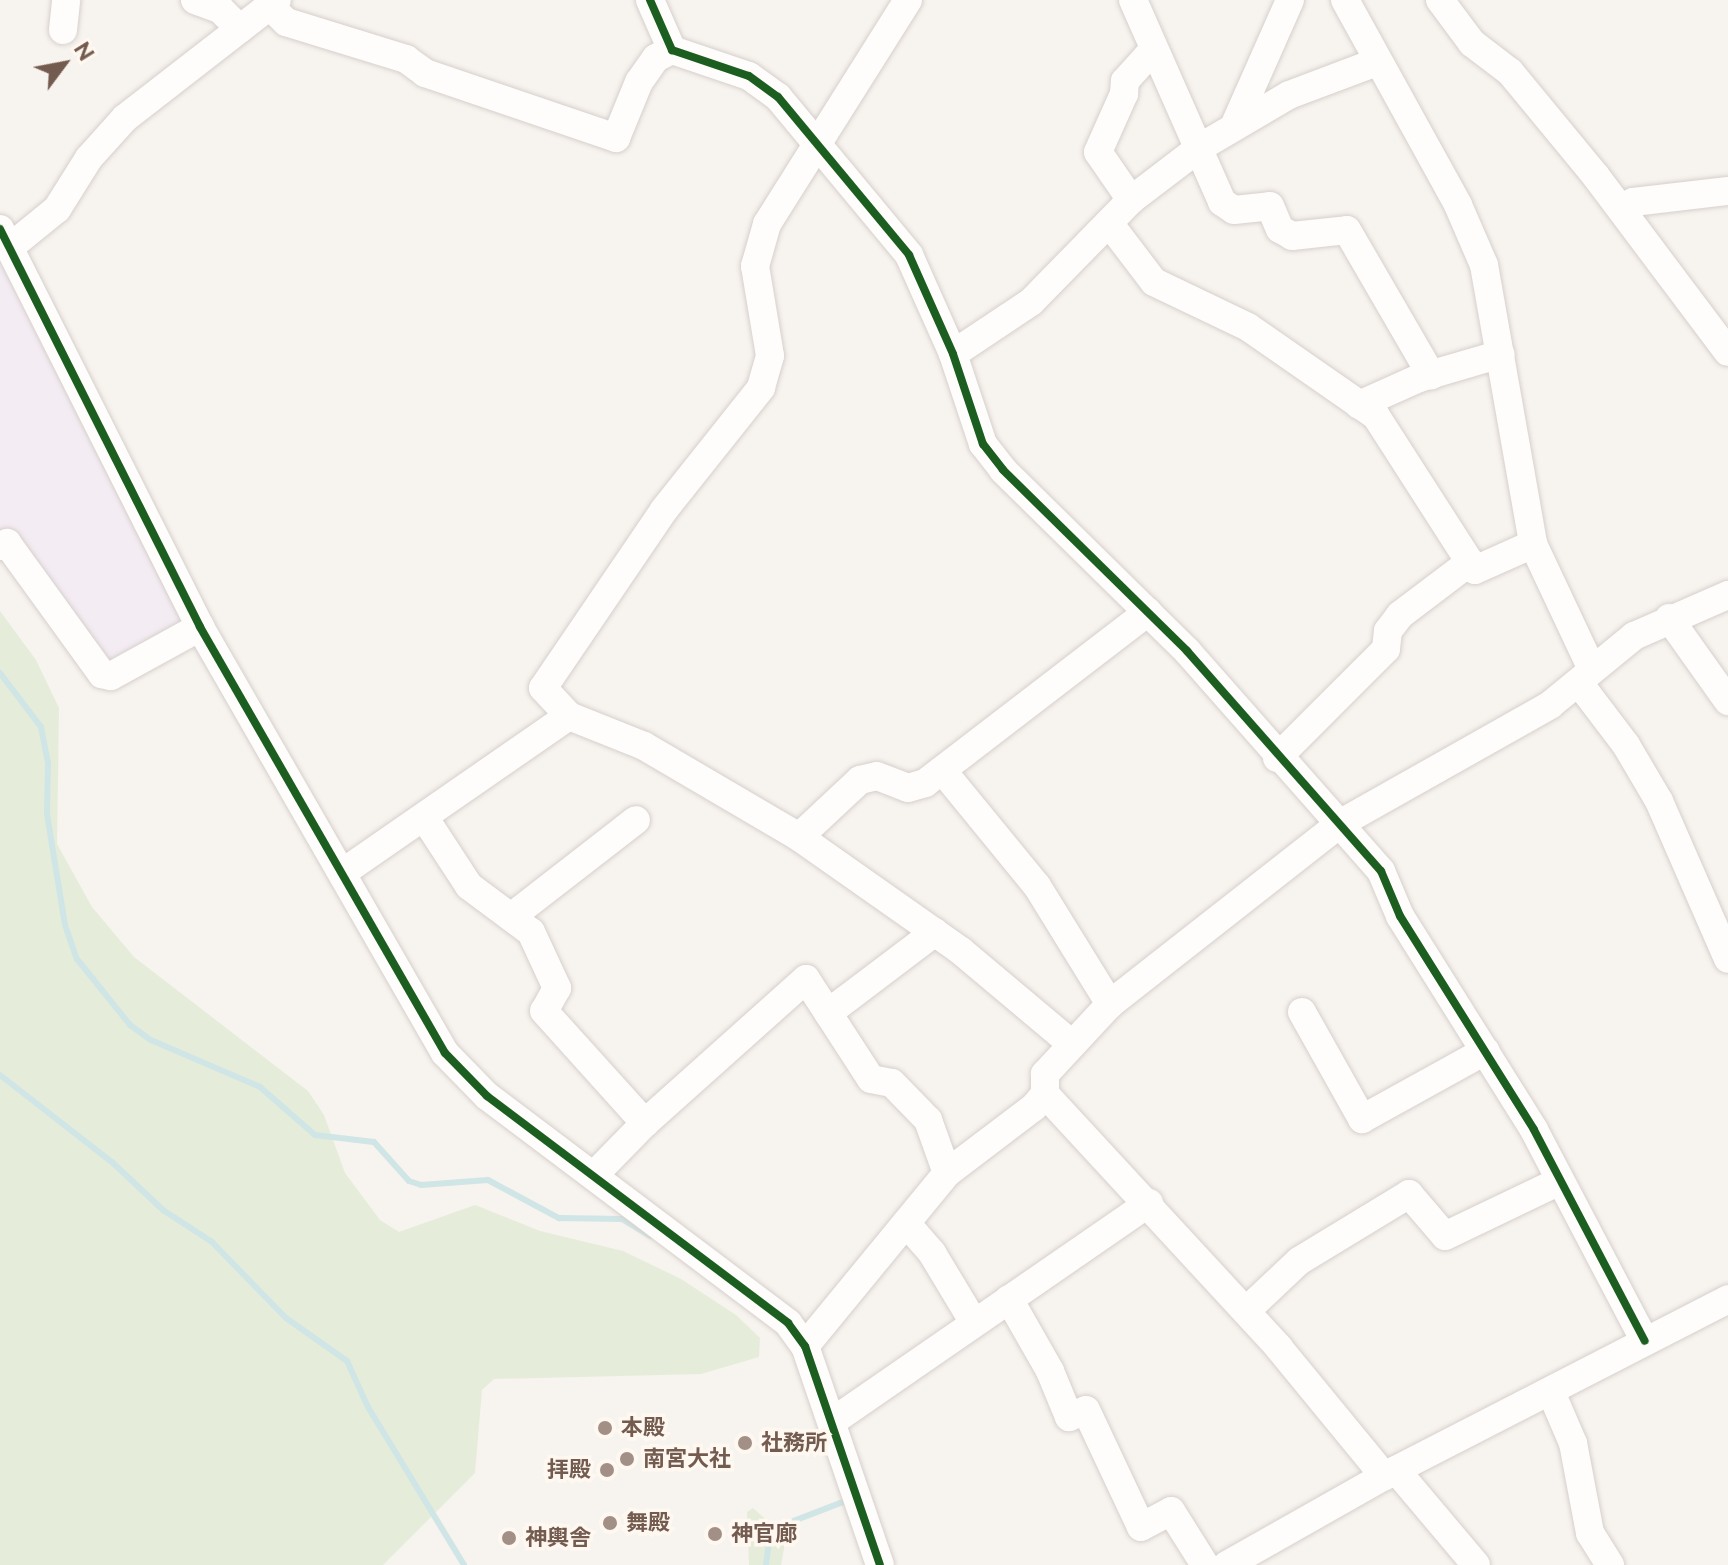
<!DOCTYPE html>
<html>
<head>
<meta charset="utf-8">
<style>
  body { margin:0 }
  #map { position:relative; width:1728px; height:1565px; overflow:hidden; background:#f7f3ee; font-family:Raleway,"Noto Sans JP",sans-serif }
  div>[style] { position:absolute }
  .education>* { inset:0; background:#f4ecf3 }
  .green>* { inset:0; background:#e5edda }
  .stream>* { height:6px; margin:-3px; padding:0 3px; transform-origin:3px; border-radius:3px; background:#d0e5e6 }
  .roads { filter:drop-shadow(0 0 2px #d6d0cc) drop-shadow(0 0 2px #d6d0cc) }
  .minor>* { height:28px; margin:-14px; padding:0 14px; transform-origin:14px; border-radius:14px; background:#fefdfc }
  .cycleway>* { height:8px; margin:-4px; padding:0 4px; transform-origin:4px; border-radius:4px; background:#1b5e20 }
  .dots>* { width:22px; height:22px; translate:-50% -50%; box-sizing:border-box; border:4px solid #fef8f0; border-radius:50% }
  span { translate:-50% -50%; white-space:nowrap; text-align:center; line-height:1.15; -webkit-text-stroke:7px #fef8f0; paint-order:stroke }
  .poi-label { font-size:22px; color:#745b4f; font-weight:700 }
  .left { translate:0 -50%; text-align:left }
  .right { translate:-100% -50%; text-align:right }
  .north { position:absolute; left:24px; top:24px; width:80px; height:80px; -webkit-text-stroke:6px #fef8f0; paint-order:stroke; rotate:58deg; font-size:22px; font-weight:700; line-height:32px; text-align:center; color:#745b4f }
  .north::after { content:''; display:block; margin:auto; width:28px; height:36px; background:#745b4f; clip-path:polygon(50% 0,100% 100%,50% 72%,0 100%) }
</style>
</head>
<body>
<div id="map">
  <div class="education">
    <i style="clip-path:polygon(0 242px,190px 619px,108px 672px,0 542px)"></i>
  </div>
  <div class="green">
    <i style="clip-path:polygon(0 611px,36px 660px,59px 708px,57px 844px,92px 907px,134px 957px,308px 1091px,324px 1115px,345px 1173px,380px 1220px,399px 1232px,475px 1205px,540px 1231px,623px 1251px,681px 1279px,736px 1315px,760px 1338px,759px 1357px,701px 1374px,494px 1379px,482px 1390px,475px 1473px,383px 1565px,0 1565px)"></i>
    <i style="clip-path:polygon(753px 1508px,786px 1538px,781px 1565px,749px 1565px,747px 1512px)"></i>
  </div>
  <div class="stream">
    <i style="left:0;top:673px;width:68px;rotate:52.8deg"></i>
    <i style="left:41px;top:727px;width:36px;rotate:79deg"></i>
    <i style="left:48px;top:762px;width:52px;rotate:91.1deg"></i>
    <i style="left:47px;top:814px;width:112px;rotate:80.8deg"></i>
    <i style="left:65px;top:925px;width:36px;rotate:71deg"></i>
    <i style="left:77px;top:959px;width:85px;rotate:51.2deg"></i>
    <i style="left:130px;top:1025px;width:26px;rotate:36deg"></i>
    <i style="left:151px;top:1040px;width:119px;rotate:23.3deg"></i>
    <i style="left:260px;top:1087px;width:73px;rotate:41.1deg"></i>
    <i style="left:315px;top:1135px;width:59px;rotate:6.8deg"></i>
    <i style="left:374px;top:1142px;width:52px;rotate:48.1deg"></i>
    <i style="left:409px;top:1181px;width:13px;rotate:18deg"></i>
    <i style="left:421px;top:1185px;width:67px;rotate:-4.3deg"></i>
    <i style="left:488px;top:1180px;width:81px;rotate:28.2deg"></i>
    <i style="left:559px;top:1218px;width:63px;rotate:0.9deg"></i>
    <i style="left:622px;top:1219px;width:33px;rotate:31deg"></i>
    <i style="left:0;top:1075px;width:143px;rotate:37.9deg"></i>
    <i style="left:113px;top:1163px;width:69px;rotate:43.2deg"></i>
    <i style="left:163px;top:1210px;width:59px;rotate:33.1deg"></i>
    <i style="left:212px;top:1242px;width:106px;rotate:45.8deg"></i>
    <i style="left:286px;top:1318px;width:75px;rotate:35.2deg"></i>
    <i style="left:347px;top:1361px;width:51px;rotate:65.5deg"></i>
    <i style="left:368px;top:1407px;width:185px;rotate:58.7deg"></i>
    <i style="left:766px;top:1565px;width:35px;rotate:-83deg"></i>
    <i style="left:770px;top:1530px;width:84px;rotate:-21deg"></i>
  </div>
  <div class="roads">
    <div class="minor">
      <i style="left:195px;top:0;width:27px;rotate:20deg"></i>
      <i style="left:220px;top:9px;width:28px;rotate:45deg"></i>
      <i style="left:650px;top:0;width:55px;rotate:66.3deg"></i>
      <i style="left:672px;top:50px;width:81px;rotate:18.7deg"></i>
      <i style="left:749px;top:76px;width:36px;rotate:36deg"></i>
      <i style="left:778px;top:97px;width:205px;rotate:50.3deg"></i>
      <i style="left:909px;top:255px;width:108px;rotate:66deg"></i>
      <i style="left:953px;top:354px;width:95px;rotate:71.6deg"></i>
      <i style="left:983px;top:444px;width:33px;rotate:52deg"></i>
      <i style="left:1003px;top:470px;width:258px;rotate:44.5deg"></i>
      <i style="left:1187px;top:651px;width:293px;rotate:48.6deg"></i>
      <i style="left:1381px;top:871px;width:49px;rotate:67.1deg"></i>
      <i style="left:1400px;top:916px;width:252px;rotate:57.9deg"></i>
      <i style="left:1534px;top:1130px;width:238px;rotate:62.3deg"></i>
      <i style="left:908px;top:0;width:265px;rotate:122.2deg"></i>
      <i style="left:767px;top:224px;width:44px;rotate:105.9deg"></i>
      <i style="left:755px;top:266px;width:91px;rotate:80.5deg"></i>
      <i style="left:770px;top:356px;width:33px;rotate:106deg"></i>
      <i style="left:761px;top:388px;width:156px;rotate:128.5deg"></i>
      <i style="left:664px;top:510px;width:215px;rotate:124.2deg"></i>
      <i style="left:543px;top:688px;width:38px;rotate:47deg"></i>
      <i style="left:569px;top:716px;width:81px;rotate:21.8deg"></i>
      <i style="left:644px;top:746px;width:180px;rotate:30.4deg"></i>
      <i style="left:799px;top:837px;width:198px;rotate:35.1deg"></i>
      <i style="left:961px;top:951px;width:145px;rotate:40deg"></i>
      <i style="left:1133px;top:0;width:221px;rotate:66.2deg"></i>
      <i style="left:1222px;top:202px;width:14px;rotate:34deg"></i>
      <i style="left:1234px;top:210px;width:36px;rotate:-6deg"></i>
      <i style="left:1270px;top:206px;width:25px;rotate:67deg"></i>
      <i style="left:1280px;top:229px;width:14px;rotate:30deg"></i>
      <i style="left:1292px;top:236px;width:55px;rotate:-6.2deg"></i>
      <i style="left:1347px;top:230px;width:168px;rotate:59.9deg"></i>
      <i style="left:1345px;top:0;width:234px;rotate:61.1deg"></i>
      <i style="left:1458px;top:205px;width:65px;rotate:66.6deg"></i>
      <i style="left:1484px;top:265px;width:283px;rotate:80deg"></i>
      <i style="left:1533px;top:544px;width:136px;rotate:64.8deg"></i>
      <i style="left:1440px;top:0;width:54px;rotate:53.3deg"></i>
      <i style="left:1472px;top:43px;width:48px;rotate:37.3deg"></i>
      <i style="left:1510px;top:72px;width:134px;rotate:50.5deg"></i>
      <i style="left:1595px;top:175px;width:221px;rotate:53.1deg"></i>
      <i style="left:270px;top:6px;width:23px;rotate:45deg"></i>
      <i style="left:286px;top:22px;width:126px;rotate:17.1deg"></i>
      <i style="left:406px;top:59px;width:24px;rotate:36deg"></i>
      <i style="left:425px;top:73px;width:202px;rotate:18.8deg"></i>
      <i style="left:616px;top:138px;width:61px;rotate:-67.7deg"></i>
      <i style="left:639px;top:82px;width:29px;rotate:-55deg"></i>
      <i style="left:656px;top:58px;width:18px;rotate:-27deg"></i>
      <i style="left:63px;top:30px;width:30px;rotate:-84deg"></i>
      <i style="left:1236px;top:122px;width:133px;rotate:-66.1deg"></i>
      <i style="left:1131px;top:200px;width:58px;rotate:-124.5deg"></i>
      <i style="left:1098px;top:152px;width:64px;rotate:-65.9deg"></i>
      <i style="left:1124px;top:94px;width:13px;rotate:-86deg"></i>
      <i style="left:1125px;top:81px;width:40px;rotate:-48deg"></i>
      <i style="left:1621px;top:209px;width:14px;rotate:-30deg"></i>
      <i style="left:1633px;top:202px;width:96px;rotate:-6.6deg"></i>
      <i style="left:1109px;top:223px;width:74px;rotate:52.7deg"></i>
      <i style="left:1154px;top:282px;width:104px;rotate:25.6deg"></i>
      <i style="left:1248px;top:327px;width:156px;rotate:34.8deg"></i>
      <i style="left:1376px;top:416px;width:183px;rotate:57.3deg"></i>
      <i style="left:1475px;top:570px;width:64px;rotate:-24.1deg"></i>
      <i style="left:0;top:229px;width:445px;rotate:63.3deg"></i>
      <i style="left:200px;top:627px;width:491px;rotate:60.1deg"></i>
      <i style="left:445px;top:1053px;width:60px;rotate:45.7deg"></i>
      <i style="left:487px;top:1096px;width:377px;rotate:37deg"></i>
      <i style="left:788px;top:1323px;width:29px;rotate:54deg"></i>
      <i style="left:805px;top:1346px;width:231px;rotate:71.1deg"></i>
      <i style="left:9px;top:248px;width:62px;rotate:-39.1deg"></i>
      <i style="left:57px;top:209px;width:60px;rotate:-57.9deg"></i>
      <i style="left:89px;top:158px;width:54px;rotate:-48deg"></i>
      <i style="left:125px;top:118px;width:192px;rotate:-37.8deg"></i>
      <i style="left:953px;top:354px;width:94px;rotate:-33.7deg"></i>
      <i style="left:1031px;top:302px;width:143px;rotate:-45.6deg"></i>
      <i style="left:1131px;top:200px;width:86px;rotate:-37.4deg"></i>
      <i style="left:1199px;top:148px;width:104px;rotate:-30.5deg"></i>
      <i style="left:1289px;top:95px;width:94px;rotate:-20.6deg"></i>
      <i style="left:1359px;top:405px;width:66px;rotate:-24.2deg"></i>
      <i style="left:1419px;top:378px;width:85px;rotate:-16.3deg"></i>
      <i style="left:0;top:546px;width:8px;rotate:-23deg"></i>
      <i style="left:7px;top:543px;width:162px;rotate:54.1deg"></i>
      <i style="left:102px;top:674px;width:9px;rotate:13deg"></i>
      <i style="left:111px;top:676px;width:102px;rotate:-28.8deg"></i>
      <i style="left:1669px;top:618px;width:102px;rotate:54.6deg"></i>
      <i style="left:1579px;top:683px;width:78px;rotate:52.8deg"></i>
      <i style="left:1626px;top:745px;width:65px;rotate:59.5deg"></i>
      <i style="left:1659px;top:801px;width:172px;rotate:66.4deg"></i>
      <i style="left:1277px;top:758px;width:154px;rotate:-45deg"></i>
      <i style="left:1386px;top:649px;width:18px;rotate:-84deg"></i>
      <i style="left:1388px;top:631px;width:20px;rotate:-53deg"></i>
      <i style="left:1400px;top:615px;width:88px;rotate:-37.1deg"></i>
      <i style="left:942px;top:770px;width:150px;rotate:50.7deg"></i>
      <i style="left:1037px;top:886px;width:139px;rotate:58.3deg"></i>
      <i style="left:424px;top:817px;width:82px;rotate:56.9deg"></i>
      <i style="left:469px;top:886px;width:77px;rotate:36.6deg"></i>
      <i style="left:531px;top:932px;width:62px;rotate:65.1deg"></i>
      <i style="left:557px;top:988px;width:26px;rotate:119deg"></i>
      <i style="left:544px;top:1011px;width:151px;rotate:48deg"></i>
      <i style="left:645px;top:1123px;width:71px;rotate:134.4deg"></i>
      <i style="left:799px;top:837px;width:83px;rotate:-43.1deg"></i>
      <i style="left:860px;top:780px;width:17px;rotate:-13deg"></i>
      <i style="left:877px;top:776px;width:33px;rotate:21deg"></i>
      <i style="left:908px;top:788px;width:18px;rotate:-16deg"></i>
      <i style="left:925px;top:783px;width:281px;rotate:-37.5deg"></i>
      <i style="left:342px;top:873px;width:276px;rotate:-34.7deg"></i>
      <i style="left:511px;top:917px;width:158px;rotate:-37.8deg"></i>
      <i style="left:1302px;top:1012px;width:123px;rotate:60.7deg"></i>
      <i style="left:1362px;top:1119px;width:141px;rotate:-28.9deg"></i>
      <i style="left:828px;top:1013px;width:134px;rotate:-37.1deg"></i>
      <i style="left:1045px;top:1094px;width:345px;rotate:47.3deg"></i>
      <i style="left:1279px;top:1348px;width:166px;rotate:50.6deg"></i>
      <i style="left:645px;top:1123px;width:216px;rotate:-41.8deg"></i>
      <i style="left:806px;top:979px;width:119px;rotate:57deg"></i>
      <i style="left:871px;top:1079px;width:21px;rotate:11deg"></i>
      <i style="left:892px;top:1083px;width:52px;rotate:45.8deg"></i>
      <i style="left:928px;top:1120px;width:56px;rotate:70.3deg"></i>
      <i style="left:906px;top:1223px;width:40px;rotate:49deg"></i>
      <i style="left:932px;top:1253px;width:79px;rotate:58.9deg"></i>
      <i style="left:1009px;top:1299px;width:83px;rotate:60.3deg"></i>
      <i style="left:1050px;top:1371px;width:50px;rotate:67.6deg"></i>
      <i style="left:1069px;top:1417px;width:18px;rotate:-22deg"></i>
      <i style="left:1086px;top:1410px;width:129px;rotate:64.8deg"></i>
      <i style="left:1141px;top:1527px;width:34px;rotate:-28deg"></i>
      <i style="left:1171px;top:1511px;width:64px;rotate:57.8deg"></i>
      <i style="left:1246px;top:1311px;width:73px;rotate:-43.3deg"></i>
      <i style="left:1299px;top:1261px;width:129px;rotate:-31.3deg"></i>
      <i style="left:1409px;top:1194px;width:55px;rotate:49.4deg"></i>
      <i style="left:1445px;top:1236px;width:127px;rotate:-25.6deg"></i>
      <i style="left:805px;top:1346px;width:224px;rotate:-50.6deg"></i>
      <i style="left:947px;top:1173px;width:109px;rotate:-37.2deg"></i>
      <i style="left:1034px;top:1107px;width:17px;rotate:-50deg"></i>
      <i style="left:1045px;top:1094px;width:20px;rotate:-90deg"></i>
      <i style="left:1045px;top:1074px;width:96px;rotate:-47.1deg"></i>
      <i style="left:1110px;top:1004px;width:293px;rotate:-38.1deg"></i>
      <i style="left:1341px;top:823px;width:240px;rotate:-29.4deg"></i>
      <i style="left:1550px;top:705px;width:109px;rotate:-39.4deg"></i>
      <i style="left:1634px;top:636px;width:103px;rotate:-23.6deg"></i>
      <i style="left:1551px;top:1392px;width:56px;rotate:66.7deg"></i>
      <i style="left:1573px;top:1443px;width:92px;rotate:79.3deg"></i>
      <i style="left:1590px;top:1533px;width:38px;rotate:58deg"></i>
      <i style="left:833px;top:1421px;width:384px;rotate:-34.6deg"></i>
      <i style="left:1396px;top:1470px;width:124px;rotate:49.9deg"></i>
      <i style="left:1227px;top:1565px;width:180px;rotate:-29.5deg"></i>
      <i style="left:1384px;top:1476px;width:387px;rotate:-27.2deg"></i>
    </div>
  </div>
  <div class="cycleway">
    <i style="left:650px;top:0;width:55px;rotate:66.3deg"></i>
    <i style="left:672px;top:50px;width:81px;rotate:18.7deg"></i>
    <i style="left:749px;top:76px;width:36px;rotate:36deg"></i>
    <i style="left:778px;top:97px;width:205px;rotate:50.3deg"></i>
    <i style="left:909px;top:255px;width:108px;rotate:66deg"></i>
    <i style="left:953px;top:354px;width:95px;rotate:71.6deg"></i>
    <i style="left:983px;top:444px;width:33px;rotate:52deg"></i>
    <i style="left:1003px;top:470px;width:258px;rotate:44.5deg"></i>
    <i style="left:1187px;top:651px;width:293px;rotate:48.6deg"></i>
    <i style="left:1381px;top:871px;width:49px;rotate:67.1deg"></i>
    <i style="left:1400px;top:916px;width:252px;rotate:57.9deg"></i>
    <i style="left:1534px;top:1130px;width:238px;rotate:62.3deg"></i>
    <i style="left:0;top:229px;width:445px;rotate:63.3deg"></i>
    <i style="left:200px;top:627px;width:491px;rotate:60.1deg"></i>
    <i style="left:445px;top:1053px;width:60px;rotate:45.7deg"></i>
    <i style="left:487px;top:1096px;width:377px;rotate:37deg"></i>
    <i style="left:788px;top:1323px;width:29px;rotate:54deg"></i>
    <i style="left:805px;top:1346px;width:231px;rotate:71.1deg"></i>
  </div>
  <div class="dots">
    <i style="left:605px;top:1428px;background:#a29087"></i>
    <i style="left:745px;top:1443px;background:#a29087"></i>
    <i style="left:627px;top:1459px;background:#a29087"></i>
    <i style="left:607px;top:1470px;background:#a29087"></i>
    <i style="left:610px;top:1523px;background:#a29087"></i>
    <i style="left:715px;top:1534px;background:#a29087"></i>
    <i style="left:509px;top:1538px;background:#a29087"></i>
  </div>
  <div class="poi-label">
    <span class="left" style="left:621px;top:1428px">本殿</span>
    <span class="left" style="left:761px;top:1443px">社務所</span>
    <span class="left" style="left:643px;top:1459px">南宮大社</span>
    <span class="right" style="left:591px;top:1470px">拝殿</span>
    <span class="left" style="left:626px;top:1523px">舞殿</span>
    <span class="left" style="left:731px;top:1534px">神官廊</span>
    <span class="left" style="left:525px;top:1538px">神輿舎</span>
  </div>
  <div class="north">N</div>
</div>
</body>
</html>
